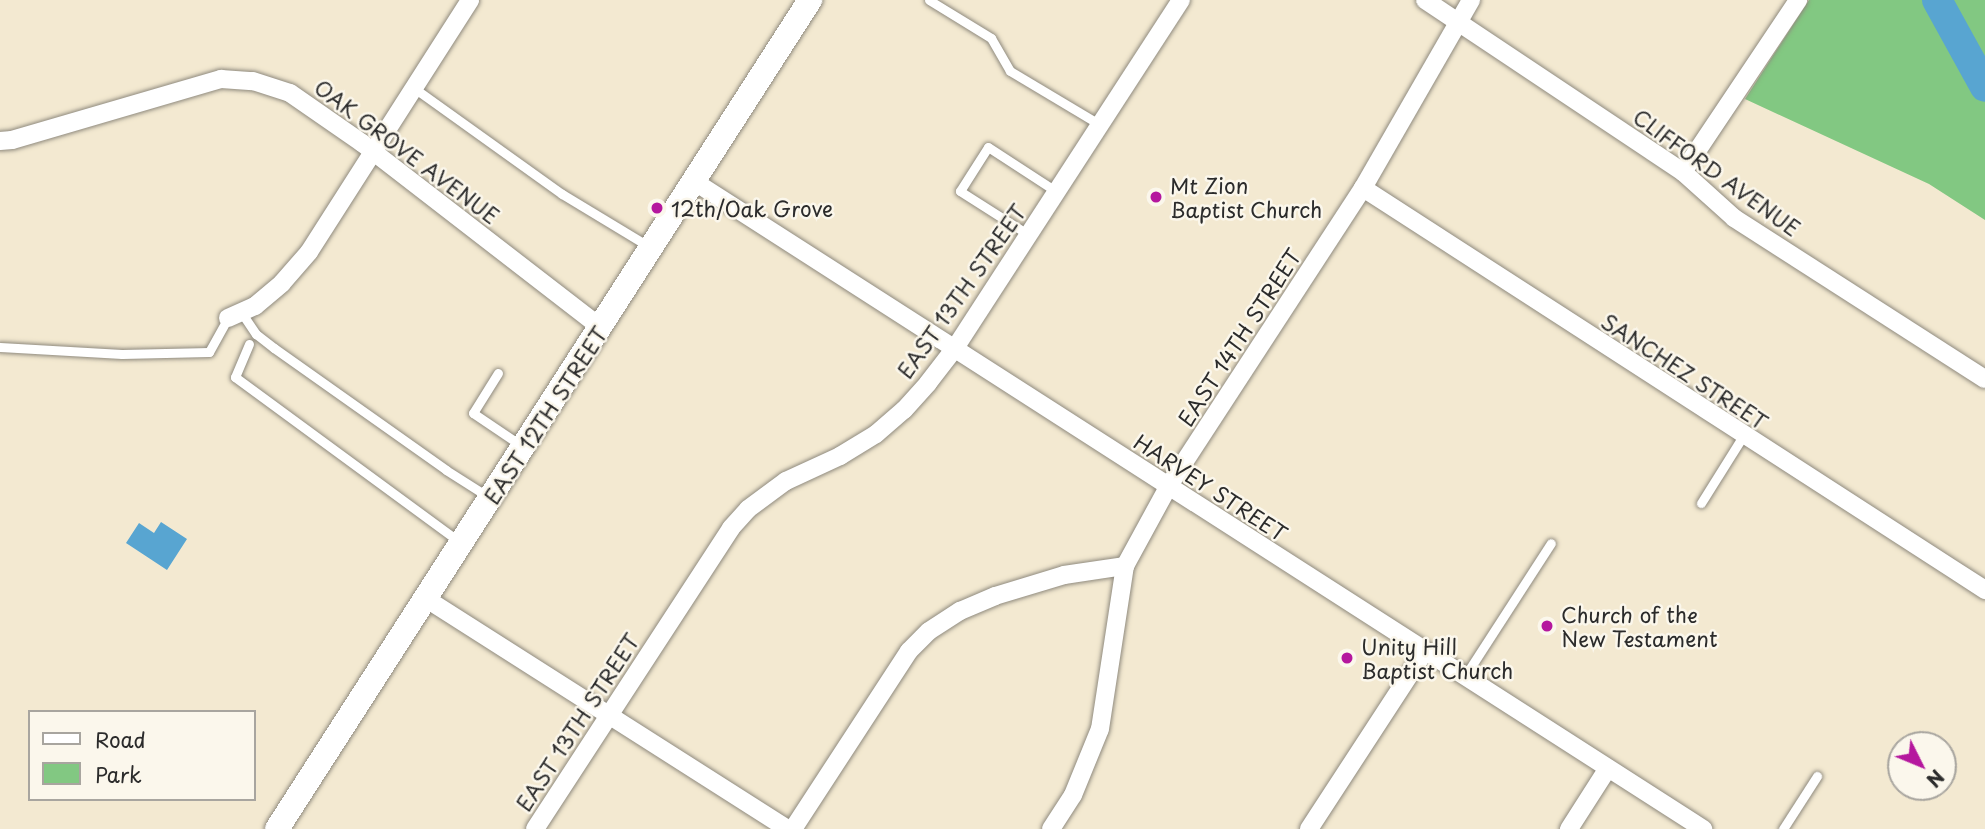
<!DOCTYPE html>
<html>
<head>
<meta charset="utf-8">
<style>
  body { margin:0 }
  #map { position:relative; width:1985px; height:829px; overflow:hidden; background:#f3e9d1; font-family:"Playpen Sans",sans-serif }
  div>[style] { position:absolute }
  .green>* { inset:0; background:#82c882 }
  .water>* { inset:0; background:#58a5d1 }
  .river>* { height:30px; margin:-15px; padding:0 15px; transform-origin:15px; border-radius:15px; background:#58a5d1 }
  .roads { filter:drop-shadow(0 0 2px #8f8a7e) drop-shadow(0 0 2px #8f8a7e) }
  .lane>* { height:9px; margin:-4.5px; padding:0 4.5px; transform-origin:4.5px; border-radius:4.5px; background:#fff }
  .street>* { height:18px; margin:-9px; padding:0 9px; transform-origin:9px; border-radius:9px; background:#fff }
  .secondary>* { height:24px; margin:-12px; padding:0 12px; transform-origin:12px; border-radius:12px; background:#fff }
  .dots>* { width:19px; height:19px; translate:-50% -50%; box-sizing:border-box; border:4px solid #fbf7ec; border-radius:50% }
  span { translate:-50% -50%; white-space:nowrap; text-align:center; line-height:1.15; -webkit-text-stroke:5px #fbf7ec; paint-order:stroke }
  .street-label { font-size:21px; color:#2b2b2b }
  .poi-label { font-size:21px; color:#2b2b2b }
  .left { translate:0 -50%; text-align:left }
  .legend { position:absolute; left:28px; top:710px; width:228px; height:91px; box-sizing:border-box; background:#fbf7ec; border:2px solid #a8a59f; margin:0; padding:9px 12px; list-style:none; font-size:21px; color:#2b2b2b }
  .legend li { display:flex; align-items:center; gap:14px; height:35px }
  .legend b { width:35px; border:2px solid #a8a59f }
  .north { position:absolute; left:1887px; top:731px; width:70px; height:70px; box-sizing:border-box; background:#fbf7ec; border:2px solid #a8a59f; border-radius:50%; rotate:133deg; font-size:19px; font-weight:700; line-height:28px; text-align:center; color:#2b2b2b }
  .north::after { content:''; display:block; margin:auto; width:24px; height:32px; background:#b5179e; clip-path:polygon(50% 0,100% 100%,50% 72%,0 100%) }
</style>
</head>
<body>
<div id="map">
  <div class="green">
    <i style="clip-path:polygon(1809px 0,1985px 0,1985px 220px,1929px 184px,1745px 99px)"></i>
  </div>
  <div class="water">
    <i style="clip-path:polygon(161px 522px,187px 539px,167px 570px,126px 543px,139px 523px,154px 533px)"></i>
  </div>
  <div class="river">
    <i style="left:1937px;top:0;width:99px;rotate:61.1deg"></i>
  </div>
  <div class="roads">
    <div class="lane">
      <i style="left:929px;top:0;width:73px;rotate:31.5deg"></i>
      <i style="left:991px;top:38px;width:38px;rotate:60deg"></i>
      <i style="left:1010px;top:71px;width:104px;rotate:30.8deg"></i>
      <i style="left:414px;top:88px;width:182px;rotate:35.6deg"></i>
      <i style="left:562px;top:194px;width:103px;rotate:31.1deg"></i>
      <i style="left:1029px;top:235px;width:82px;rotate:-147.5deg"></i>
      <i style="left:960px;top:191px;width:52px;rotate:-57.5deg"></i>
      <i style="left:988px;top:147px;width:82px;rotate:33.1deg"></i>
      <i style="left:241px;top:312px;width:27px;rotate:56deg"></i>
      <i style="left:256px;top:334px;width:23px;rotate:38deg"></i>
      <i style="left:274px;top:348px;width:211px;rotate:35.3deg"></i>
      <i style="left:446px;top:470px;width:49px;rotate:32.4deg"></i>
      <i style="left:249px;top:344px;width:36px;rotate:113deg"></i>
      <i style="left:235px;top:377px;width:279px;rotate:36.3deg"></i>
      <i style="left:0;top:347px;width:122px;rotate:3.3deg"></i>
      <i style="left:122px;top:354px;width:87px;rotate:-1.3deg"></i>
      <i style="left:209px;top:352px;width:39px;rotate:-61deg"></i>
      <i style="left:498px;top:373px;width:47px;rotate:122deg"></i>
      <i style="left:473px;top:413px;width:59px;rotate:34deg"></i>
      <i style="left:1701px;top:503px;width:79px;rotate:-57.9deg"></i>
      <i style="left:1465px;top:676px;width:158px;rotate:-57.1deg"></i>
      <i style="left:1783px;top:829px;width:63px;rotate:-57.3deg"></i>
    </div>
    <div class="street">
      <i style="left:1425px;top:0;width:310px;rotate:33.7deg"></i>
      <i style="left:1683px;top:172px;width:69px;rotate:42deg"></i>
      <i style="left:1734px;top:218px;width:298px;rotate:32.7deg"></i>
      <i style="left:0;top:141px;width:12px;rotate:-5deg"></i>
      <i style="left:12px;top:140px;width:218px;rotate:-16.3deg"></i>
      <i style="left:221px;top:79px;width:32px;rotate:4deg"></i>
      <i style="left:253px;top:81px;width:39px;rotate:18deg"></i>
      <i style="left:290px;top:93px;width:88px;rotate:34.8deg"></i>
      <i style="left:362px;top:143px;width:302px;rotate:37.7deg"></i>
      <i style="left:1683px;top:172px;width:207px;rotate:-56.2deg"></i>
      <i style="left:695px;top:182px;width:1198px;rotate:32.69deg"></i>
      <i style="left:1363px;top:188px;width:741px;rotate:32.87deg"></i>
      <i style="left:228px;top:318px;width:30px;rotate:-24deg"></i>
      <i style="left:255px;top:306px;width:35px;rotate:-40deg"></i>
      <i style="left:282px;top:283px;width:41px;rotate:-48.9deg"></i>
      <i style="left:309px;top:252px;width:299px;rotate:-57.4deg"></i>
      <i style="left:425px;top:598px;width:429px;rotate:32.5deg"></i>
      <i style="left:535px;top:829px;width:359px;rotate:-56.9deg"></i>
      <i style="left:731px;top:528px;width:25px;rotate:-48deg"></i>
      <i style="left:748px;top:509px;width:47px;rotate:-36.4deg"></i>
      <i style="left:786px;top:481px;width:60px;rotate:-24.8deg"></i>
      <i style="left:840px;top:456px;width:42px;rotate:-31.4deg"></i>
      <i style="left:876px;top:434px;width:37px;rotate:-41deg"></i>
      <i style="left:904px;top:410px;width:36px;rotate:-48deg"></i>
      <i style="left:928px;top:383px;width:44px;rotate:-52.4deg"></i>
      <i style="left:955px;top:348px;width:415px;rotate:-57deg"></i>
      <i style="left:793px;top:829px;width:212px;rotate:-56.9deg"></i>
      <i style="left:909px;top:651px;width:28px;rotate:-45deg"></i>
      <i style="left:929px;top:631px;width:37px;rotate:-33deg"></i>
      <i style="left:960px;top:611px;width:38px;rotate:-23deg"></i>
      <i style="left:995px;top:596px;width:72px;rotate:-16.9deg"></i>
      <i style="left:1064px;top:575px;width:62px;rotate:-8.4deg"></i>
      <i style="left:1125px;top:566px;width:90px;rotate:-61.4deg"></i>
      <i style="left:1168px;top:487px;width:357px;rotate:-56.9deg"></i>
      <i style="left:1363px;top:188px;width:217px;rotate:-60.1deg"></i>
      <i style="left:1051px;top:829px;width:40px;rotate:-57.1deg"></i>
      <i style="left:1073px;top:795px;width:71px;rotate:-67.8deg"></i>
      <i style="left:1100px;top:729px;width:165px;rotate:-81.3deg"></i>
      <i style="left:1309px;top:829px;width:212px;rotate:-56.9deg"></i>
      <i style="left:1569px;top:829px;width:72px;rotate:-57.4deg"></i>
    </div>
    <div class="secondary">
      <i style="left:277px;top:829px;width:986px;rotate:-57.26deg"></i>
    </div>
  </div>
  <div class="dots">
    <i style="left:1156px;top:197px;background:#b5179e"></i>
    <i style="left:657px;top:208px;background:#b5179e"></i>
    <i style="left:1547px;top:626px;background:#b5179e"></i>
    <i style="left:1347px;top:658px;background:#b5179e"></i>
  </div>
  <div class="street-label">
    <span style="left:407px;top:151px;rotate:37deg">OAK GROVE AVENUE</span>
    <span style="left:1717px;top:172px;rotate:36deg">CLIFFORD AVENUE</span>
    <span style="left:961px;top:291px;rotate:-55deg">EAST 13TH STREET</span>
    <span style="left:1239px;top:337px;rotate:-57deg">EAST 14TH STREET</span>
    <span style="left:1685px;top:371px;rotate:33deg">SANCHEZ STREET</span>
    <span style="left:545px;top:415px;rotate:-57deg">EAST 12TH STREET</span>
    <span style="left:1211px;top:487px;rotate:33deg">HARVEY STREET</span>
    <span style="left:577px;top:722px;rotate:-57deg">EAST 13TH STREET</span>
  </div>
  <div class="poi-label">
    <span class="left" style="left:1170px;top:197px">Mt Zion<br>Baptist Church</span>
    <span class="left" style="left:671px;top:208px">12th/Oak Grove</span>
    <span class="left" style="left:1561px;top:626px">Church of the<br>New Testament</span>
    <span class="left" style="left:1361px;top:658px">Unity Hill<br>Baptist Church</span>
  </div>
  <ul class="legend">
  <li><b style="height:9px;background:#fff"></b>Road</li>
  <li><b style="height:19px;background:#82c882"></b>Park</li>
  </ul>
  <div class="north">N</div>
</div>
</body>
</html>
